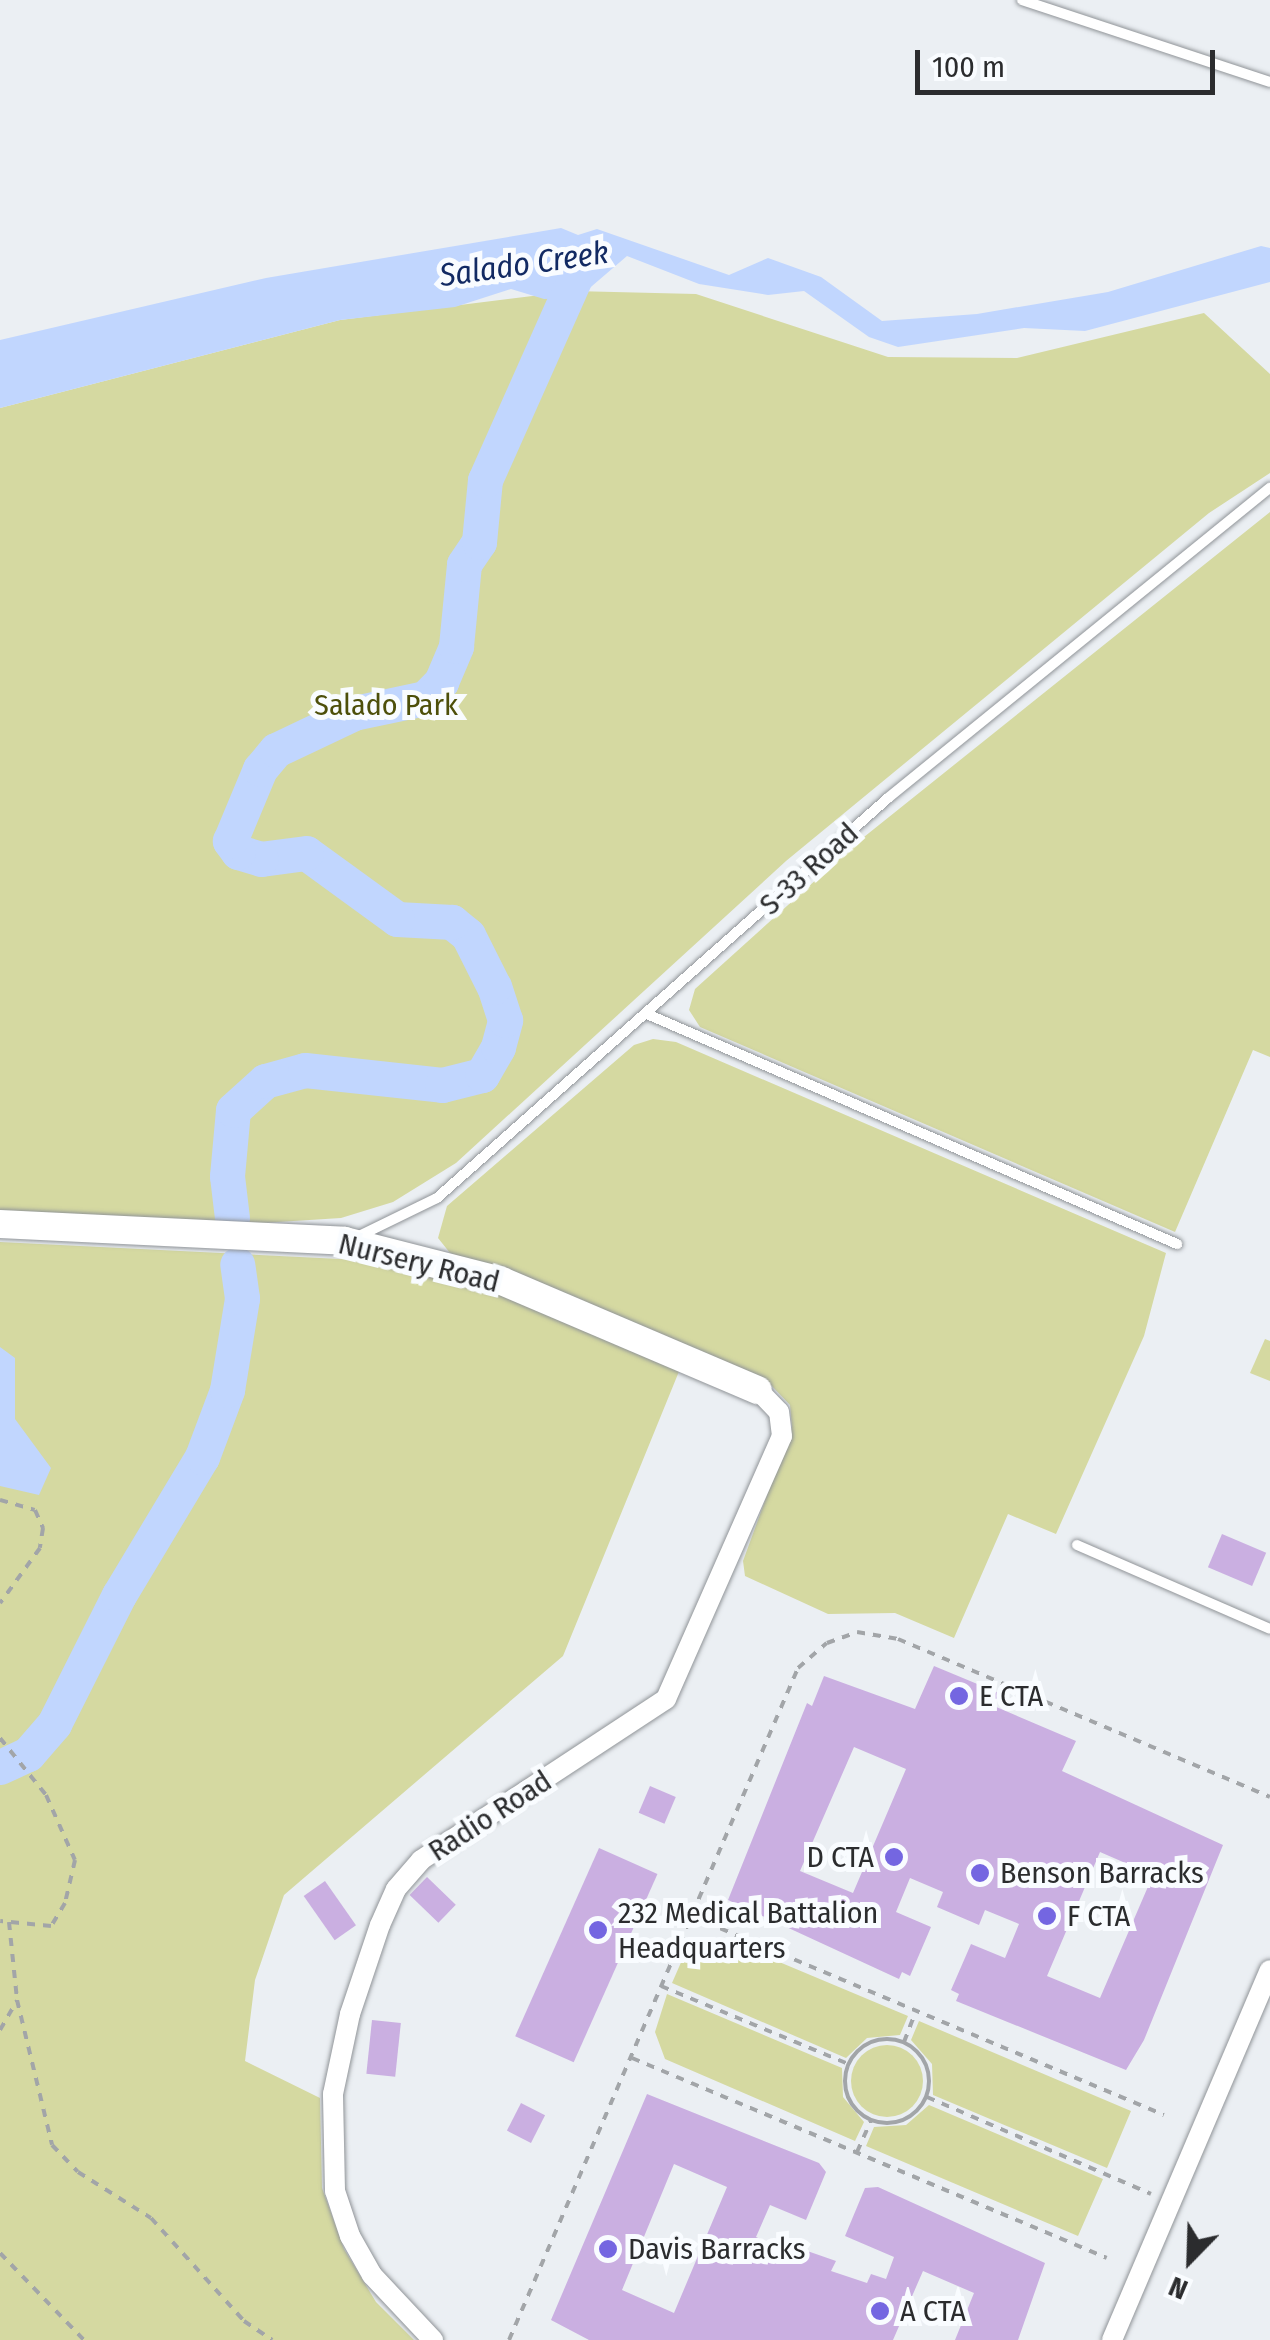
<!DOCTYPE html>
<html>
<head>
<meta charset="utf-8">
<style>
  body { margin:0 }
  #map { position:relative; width:1270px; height:2340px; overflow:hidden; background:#ebeff3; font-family:"Fira Sans Condensed",sans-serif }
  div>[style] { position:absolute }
  .green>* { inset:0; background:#d5d9a1 }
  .round { border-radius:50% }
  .water>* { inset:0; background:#c1d6fe }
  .river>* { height:35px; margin:-17.5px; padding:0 17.5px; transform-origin:17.5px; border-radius:17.5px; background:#c1d6fe }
  .building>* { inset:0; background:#caafe1; transform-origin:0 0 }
  .path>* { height:4px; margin-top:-2px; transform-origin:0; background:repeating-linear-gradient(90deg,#a2a5a8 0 8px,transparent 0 16px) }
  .path>.ring { margin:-2px; padding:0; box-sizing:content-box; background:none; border:4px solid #a2a5a8; border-radius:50% }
  .roads { filter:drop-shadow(0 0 2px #909498) drop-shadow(0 0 2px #909498) }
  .lane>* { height:10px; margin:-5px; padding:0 5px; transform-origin:5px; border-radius:5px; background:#fff }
  .street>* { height:20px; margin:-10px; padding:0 10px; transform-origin:10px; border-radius:10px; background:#fff }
  .secondary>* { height:28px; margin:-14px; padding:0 14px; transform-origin:14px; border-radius:14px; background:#fff }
  .dots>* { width:28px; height:28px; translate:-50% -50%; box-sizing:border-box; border:5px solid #f9fcff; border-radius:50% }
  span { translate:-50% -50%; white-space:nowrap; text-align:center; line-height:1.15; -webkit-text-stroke:10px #f9fcff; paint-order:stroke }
  .park-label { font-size:30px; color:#4d4f0a }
  .street-label { font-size:30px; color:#2b2c2e }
  .poi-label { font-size:30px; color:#2b2c2e }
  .left { translate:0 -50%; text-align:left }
  .right { translate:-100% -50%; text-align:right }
  .water-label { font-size:32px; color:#122a63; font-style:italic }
  .north { position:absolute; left:1140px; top:2210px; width:100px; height:100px; -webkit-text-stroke:8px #f9fcff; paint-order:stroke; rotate:203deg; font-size:28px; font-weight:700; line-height:40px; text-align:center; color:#2b2c2e }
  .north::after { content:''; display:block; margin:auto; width:35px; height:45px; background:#2b2c2e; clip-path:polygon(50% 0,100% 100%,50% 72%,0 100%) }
  .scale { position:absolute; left:915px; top:50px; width:300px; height:45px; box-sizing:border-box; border:5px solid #2b2c2e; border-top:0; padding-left:12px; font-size:30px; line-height:35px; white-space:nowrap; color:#2b2c2e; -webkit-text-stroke:8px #f9fcff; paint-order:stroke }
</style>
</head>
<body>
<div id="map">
  <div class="green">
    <i style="clip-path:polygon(573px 291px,696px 294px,888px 357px,1017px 358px,1204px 313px,1270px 374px,1270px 473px,1209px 513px,786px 861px,456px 1163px,393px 1202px,341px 1218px,228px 1225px,0 1211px,0 408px,340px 320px)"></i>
    <i style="clip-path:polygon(1270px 512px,1270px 1057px,1253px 1050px,1175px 1232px,700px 1027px,689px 1010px,695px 989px,859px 841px)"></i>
    <i style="clip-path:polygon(653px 1039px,676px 1042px,1166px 1253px,1144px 1336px,1056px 1534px,1008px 1514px,954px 1638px,895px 1613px,828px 1614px,745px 1576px,743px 1561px,792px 1427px,790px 1405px,769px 1383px,450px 1253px,438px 1238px,447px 1206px,634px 1045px)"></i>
    <i style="clip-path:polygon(0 1242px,360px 1260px,502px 1294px,680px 1369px,563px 1656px,284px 1895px,255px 1980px,245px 2061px,320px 2098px,322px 2188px,344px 2249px,376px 2302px,414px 2340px,0 2340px)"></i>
    <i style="clip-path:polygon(1265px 1339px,1270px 1341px,1270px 1381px,1250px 1373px)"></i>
    <i style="clip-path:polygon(704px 1938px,727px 1940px,908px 2016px,900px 2035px,867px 2038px,846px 2058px,672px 1983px,686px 1951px)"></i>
    <i style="clip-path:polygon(667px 1994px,842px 2068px,843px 2097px,864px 2122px,855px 2141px,665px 2059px,655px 2032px)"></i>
    <i style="clip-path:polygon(919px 2021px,1131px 2111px,1107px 2168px,933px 2095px,932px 2064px,911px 2040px)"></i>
    <i class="round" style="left:851px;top:2045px;width:72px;height:72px"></i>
    <i style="clip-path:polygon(929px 2105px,1103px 2179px,1078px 2236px,866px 2146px,874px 2127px,906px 2125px)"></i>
  </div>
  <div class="water">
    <i style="clip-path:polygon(561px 228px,578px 235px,597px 229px,729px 275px,768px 258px,821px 277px,882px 321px,977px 314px,1108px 292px,1261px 246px,1270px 248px,1270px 282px,1085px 331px,1024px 328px,898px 347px,869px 337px,804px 291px,768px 295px,699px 284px,627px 256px,578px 298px,544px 299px,511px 289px,455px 307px,340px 320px,0 408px,0 340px,266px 278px)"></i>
    <i style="clip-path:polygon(0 1347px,15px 1358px,15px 1419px,51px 1468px,39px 1495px,0 1486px)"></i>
  </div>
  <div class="river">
    <i style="left:232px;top:1218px;width:42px;rotate:-96.8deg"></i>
    <i style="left:227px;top:1176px;width:66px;rotate:-84.8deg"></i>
    <i style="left:233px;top:1110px;width:43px;rotate:-42.2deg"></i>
    <i style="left:265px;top:1081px;width:41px;rotate:-15.4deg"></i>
    <i style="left:305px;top:1070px;width:138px;rotate:6.2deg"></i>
    <i style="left:442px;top:1085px;width:41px;rotate:-14deg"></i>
    <i style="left:482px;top:1075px;width:32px;rotate:-60deg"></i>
    <i style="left:498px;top:1047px;width:28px;rotate:-75deg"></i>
    <i style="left:505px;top:1020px;width:35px;rotate:-108deg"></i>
    <i style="left:494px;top:987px;width:58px;rotate:-116.6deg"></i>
    <i style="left:468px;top:935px;width:21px;rotate:-141deg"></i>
    <i style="left:452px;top:922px;width:55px;rotate:-176.9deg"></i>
    <i style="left:397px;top:919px;width:112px;rotate:-144deg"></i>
    <i style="left:306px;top:853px;width:45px;rotate:172.4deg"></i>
    <i style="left:261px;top:859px;width:24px;rotate:-163deg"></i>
    <i style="left:238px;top:852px;width:14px;rotate:-126deg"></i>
    <i style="left:230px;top:841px;width:78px;rotate:-67.4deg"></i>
    <i style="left:260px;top:769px;width:25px;rotate:-50deg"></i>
    <i style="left:276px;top:750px;width:86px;rotate:-25.4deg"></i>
    <i style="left:354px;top:713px;width:73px;rotate:-11.9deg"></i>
    <i style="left:425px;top:698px;width:23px;rotate:-45deg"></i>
    <i style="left:441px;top:682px;width:39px;rotate:-67deg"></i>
    <i style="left:456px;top:646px;width:82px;rotate:-84.4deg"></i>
    <i style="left:464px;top:564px;width:27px;rotate:-56deg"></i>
    <i style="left:479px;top:542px;width:62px;rotate:-84.5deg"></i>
    <i style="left:485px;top:480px;width:246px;rotate:-66deg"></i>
    <i style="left:0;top:1767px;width:31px;rotate:-25deg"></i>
    <i style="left:28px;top:1754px;width:40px;rotate:-49deg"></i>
    <i style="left:54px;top:1724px;width:144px;rotate:-63.3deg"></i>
    <i style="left:119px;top:1595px;width:161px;rotate:-59deg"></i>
    <i style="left:202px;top:1457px;width:72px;rotate:-69.5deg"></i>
    <i style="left:227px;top:1390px;width:93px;rotate:-80.7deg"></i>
    <i style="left:242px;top:1298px;width:34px;rotate:-98deg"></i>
  </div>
  <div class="building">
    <i style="left:1222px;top:1534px;width:48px;height:36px;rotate:23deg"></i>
    <i style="clip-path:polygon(evenodd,934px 1666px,999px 1693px,994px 1706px,1076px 1741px,1062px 1771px,1223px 1845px,1144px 2040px,1126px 2070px,956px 2001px,959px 1994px,951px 1990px,971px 1944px,1005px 1958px,1019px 1924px,985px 1910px,979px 1925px,937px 1907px,943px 1892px,910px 1878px,896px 1912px,931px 1927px,910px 1976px,902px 1972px,899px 1979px,728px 1900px,807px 1703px,812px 1706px,824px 1676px,915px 1709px,934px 1666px,854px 1747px,906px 1769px,853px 1893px,800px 1871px,854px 1747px,934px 1666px,1100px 1852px,1153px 1875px,1100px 1998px,1047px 1976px,1100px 1852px)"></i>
    <i style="left:650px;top:1786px;width:28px;height:29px;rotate:23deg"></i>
    <i style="left:599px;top:1848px;width:64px;height:206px;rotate:24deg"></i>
    <i style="left:427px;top:1877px;width:40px;height:25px;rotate:44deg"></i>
    <i style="left:325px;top:1881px;width:54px;height:26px;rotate:55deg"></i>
    <i style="left:372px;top:2020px;width:29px;height:54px;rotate:6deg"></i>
    <i style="clip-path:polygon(evenodd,647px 2094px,819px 2163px,826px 2172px,806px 2220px,770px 2205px,756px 2237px,790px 2253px,793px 2246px,836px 2261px,831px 2271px,867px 2283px,871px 2274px,886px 2279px,894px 2257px,845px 2236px,865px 2188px,878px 2187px,1045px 2263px,1018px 2340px,955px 2340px,974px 2293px,923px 2271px,893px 2340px,589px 2340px,551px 2320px,647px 2094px,674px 2164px,727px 2187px,674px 2313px,622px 2290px,674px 2164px)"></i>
    <i style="left:521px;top:2103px;width:27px;height:31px;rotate:27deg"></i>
  </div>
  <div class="path">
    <i style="left:0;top:1500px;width:36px;rotate:16deg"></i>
    <i style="left:35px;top:1510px;width:20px;rotate:66deg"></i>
    <i style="left:43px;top:1528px;width:20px;rotate:99deg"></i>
    <i style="left:40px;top:1548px;width:68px;rotate:126deg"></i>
    <i style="left:0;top:1738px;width:73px;rotate:51.1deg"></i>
    <i style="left:46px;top:1795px;width:71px;rotate:66deg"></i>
    <i style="left:75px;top:1860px;width:44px;rotate:103.1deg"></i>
    <i style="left:65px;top:1903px;width:27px;rotate:121deg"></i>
    <i style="left:51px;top:1926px;width:51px;rotate:-174.4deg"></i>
    <i style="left:691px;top:1916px;width:513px;rotate:22.82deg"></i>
    <i style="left:9px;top:1922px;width:78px;rotate:84.1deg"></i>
    <i style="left:17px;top:2000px;width:149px;rotate:76.4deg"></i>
    <i style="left:52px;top:2145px;width:37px;rotate:46deg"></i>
    <i style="left:78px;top:2172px;width:86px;rotate:32.2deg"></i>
    <i style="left:151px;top:2218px;width:139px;rotate:47.9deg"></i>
    <i style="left:244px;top:2321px;width:34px;rotate:34deg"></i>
    <i style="left:661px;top:1986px;width:203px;rotate:22.6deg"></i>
    <i style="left:0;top:2030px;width:34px;rotate:-60deg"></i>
    <i class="ring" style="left:845px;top:2039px;width:80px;height:80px"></i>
    <i style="left:904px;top:2042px;width:33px;rotate:-69deg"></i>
    <i style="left:632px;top:2058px;width:515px;rotate:22.83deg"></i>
    <i style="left:927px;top:2097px;width:244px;rotate:23.4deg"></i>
    <i style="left:857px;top:2152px;width:35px;rotate:-66deg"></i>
    <i style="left:0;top:2253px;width:121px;rotate:46deg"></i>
    <i style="left:509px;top:2340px;width:732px;rotate:-66.73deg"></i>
    <i style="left:798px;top:1668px;width:38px;rotate:-41deg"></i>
    <i style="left:827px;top:1643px;width:32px;rotate:-20deg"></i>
    <i style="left:857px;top:1632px;width:42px;rotate:9.7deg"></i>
    <i style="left:898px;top:1639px;width:404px;rotate:23deg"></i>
  </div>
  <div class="roads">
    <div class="lane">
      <i style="left:1022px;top:0;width:261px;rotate:18.3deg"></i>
      <i style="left:647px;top:1014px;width:578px;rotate:23.46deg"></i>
      <i style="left:357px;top:1237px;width:89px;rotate:-26deg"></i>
      <i style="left:437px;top:1198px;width:603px;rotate:-41.57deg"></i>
      <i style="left:888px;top:798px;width:492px;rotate:-39.1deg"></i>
      <i style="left:1077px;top:1545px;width:210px;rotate:23.5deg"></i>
    </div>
    <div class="street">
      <i style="left:433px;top:2340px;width:89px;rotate:-133.2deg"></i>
      <i style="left:372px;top:2275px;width:45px;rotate:-119.4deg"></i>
      <i style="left:350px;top:2236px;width:47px;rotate:-108.4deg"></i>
      <i style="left:335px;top:2191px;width:97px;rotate:-91.2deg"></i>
      <i style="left:333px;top:2094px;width:82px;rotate:-78deg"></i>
      <i style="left:350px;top:2014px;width:94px;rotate:-71.4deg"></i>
      <i style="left:380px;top:1925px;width:39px;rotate:-66deg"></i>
      <i style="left:396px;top:1889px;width:38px;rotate:-49deg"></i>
      <i style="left:421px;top:1860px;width:293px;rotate:-33.3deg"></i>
      <i style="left:666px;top:1699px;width:287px;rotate:-66.2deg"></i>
      <i style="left:782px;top:1436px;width:24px;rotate:-97deg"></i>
      <i style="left:779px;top:1412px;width:30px;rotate:-134deg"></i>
      <i style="left:1112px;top:2340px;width:402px;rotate:-66.9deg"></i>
    </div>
    <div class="secondary">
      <i style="left:0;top:1224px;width:345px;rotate:2.8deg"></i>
      <i style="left:345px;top:1241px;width:162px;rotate:14.3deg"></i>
      <i style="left:502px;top:1281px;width:278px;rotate:23.1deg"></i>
    </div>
  </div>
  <div class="dots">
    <i style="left:959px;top:1696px;background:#7466e1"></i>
    <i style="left:894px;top:1857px;background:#7466e1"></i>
    <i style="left:980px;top:1873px;background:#7466e1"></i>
    <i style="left:1047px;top:1916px;background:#7466e1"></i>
    <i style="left:598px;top:1930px;background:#7466e1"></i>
    <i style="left:608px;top:2249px;background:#7466e1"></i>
    <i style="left:880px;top:2311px;background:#7466e1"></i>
  </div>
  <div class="park-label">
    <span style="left:386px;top:705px">Salado Park</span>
  </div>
  <div class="street-label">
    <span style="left:809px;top:869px;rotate:-42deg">S-33 Road</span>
    <span style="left:419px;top:1263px;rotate:14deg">Nursery Road</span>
    <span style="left:490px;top:1816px;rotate:-33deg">Radio Road</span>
  </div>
  <div class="poi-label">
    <span class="left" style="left:979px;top:1696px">E CTA</span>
    <span class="right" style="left:874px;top:1857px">D CTA</span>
    <span class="left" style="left:1000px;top:1873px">Benson Barracks</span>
    <span class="left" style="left:618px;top:1930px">232 Medical Battalion<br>Headquarters</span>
    <span class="left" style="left:1067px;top:1916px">F CTA</span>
    <span class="left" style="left:628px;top:2249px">Davis Barracks</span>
    <span class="left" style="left:900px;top:2311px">A CTA</span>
  </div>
  <div class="water-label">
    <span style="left:524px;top:264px;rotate:-8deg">Salado Creek</span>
  </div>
  <div class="north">N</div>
  <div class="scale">100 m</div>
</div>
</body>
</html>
